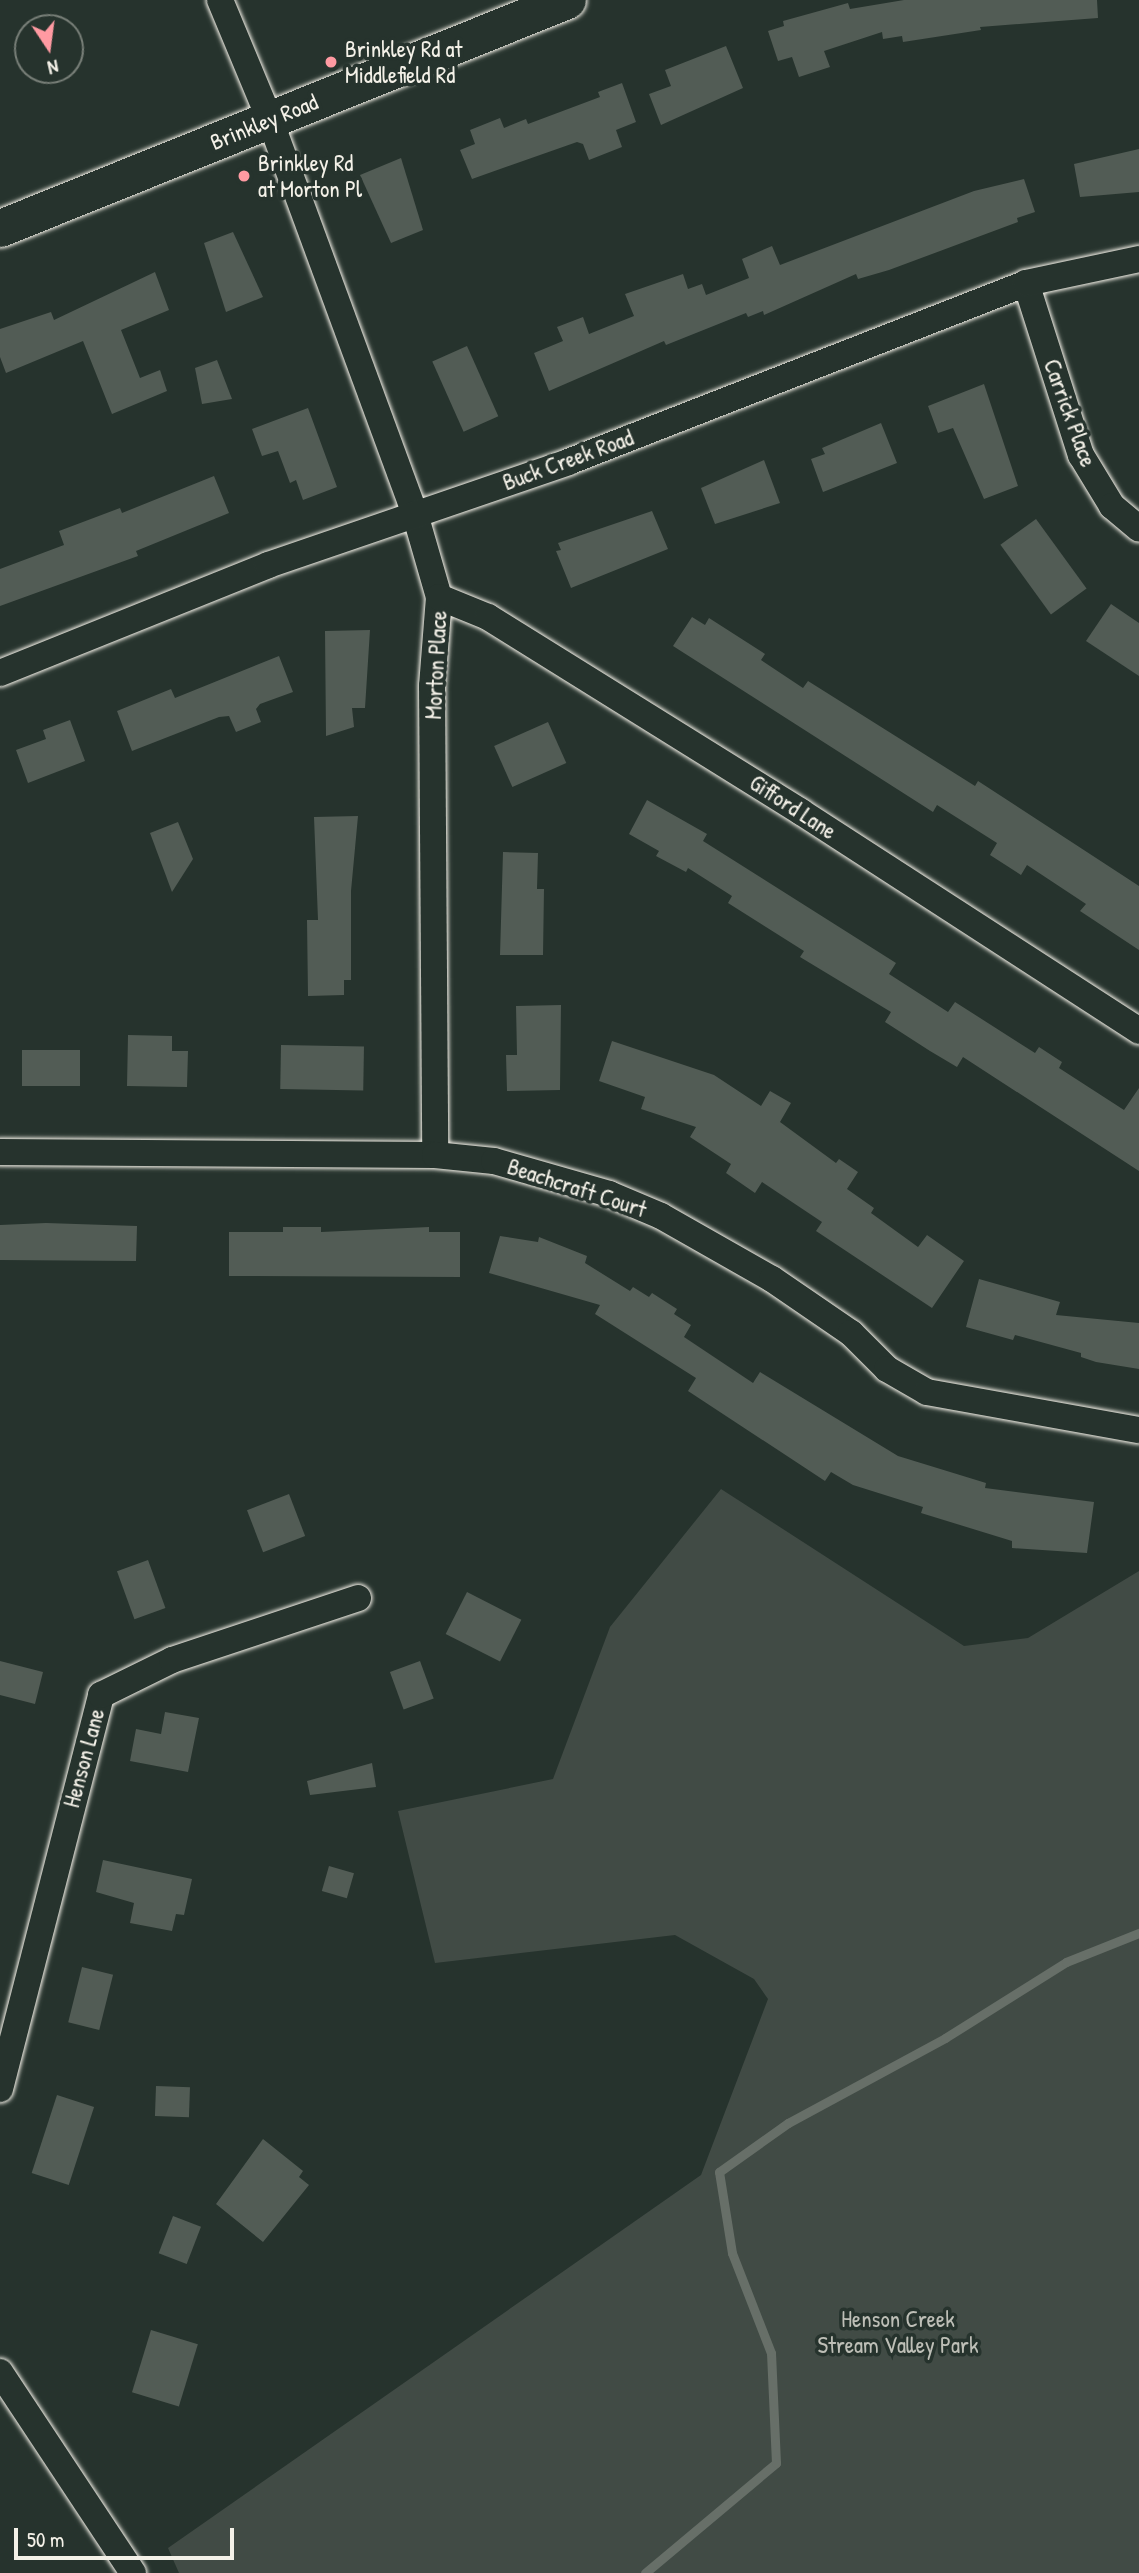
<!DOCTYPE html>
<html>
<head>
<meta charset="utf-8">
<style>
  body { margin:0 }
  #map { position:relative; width:1139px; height:2573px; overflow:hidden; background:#26332d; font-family:"Patrick Hand",sans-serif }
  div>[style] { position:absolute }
  .green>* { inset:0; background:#414b45 }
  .stream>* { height:9px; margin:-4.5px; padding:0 4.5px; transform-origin:4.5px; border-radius:4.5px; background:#676f68 }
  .building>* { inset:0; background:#525c55; transform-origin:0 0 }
  .roads { filter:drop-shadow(0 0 2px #f4f1e8) drop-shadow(0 0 2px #f4f1e8) }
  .minor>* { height:26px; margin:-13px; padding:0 13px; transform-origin:13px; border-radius:13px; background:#26332d }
  .secondary>* { height:37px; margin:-18.5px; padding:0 18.5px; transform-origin:18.5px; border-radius:18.5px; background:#26332d }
  .dots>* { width:19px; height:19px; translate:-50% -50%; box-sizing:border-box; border:4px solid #26332d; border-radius:50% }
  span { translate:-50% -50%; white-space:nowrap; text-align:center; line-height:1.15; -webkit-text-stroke:7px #26332d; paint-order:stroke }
  .poi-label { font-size:23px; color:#f4f1e8 }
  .left { translate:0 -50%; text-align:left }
  .street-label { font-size:23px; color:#f4f1e8 }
  .park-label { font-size:23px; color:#bebfb7 }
  .north { position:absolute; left:14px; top:14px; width:70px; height:70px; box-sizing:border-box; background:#26332d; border:2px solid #787f78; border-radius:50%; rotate:167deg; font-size:19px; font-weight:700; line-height:28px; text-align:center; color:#f4f1e8 }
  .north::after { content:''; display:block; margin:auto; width:24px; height:32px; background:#ff9aa2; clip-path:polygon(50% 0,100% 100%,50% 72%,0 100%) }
  .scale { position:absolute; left:14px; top:2528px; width:220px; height:32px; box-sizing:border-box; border:4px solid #f4f1e8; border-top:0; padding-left:9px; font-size:21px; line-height:24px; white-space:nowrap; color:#f4f1e8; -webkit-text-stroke:5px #26332d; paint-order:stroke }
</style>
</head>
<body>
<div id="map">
  <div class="green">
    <i style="clip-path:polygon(721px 1489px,964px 1646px,1028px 1638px,1139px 1571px,1139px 2573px,179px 2573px,168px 2548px,701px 2175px,768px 1999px,754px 1979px,675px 1935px,435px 1963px,398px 1811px,553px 1779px,610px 1627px)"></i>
  </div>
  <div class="stream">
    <i style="left:645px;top:2573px;width:171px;rotate:-40deg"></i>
    <i style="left:776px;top:2463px;width:110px;rotate:-92.6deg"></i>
    <i style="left:771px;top:2353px;width:107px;rotate:-111.3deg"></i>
    <i style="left:732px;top:2253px;width:82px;rotate:-99.1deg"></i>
    <i style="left:719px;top:2172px;width:85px;rotate:-35.4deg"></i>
    <i style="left:788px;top:2123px;width:179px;rotate:-28.4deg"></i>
    <i style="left:945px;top:2038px;width:143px;rotate:-32.1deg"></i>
    <i style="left:1066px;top:1962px;width:79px;rotate:-21.7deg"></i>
  </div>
  <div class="building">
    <i style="clip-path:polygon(904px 0,1097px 0,1098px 18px,980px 27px,981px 30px,903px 42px,902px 36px,883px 39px,882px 32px,824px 51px,830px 67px,799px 77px,792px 57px,778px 61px,768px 31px,784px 26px,783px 21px,848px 3px,850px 9px)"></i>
    <i style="clip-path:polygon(726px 46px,743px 88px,661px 125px,649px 94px,671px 86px,665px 70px)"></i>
    <i style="clip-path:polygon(622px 83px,636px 122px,616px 130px,622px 147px,589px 160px,583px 144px,577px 142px,472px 179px,460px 150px,475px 144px,470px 130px,500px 118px,504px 128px,526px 119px,528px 124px,600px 97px,598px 92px)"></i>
    <i style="clip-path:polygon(1139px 149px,1139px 192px,1080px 197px,1074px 164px)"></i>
    <i style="clip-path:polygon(401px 158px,423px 230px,391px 243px,360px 175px)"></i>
    <i style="clip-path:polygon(1024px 179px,1035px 212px,1017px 218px,1018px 222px,889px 270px,858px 279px,856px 274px,764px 315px,763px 311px,748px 317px,746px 313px,666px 345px,664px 341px,549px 391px,534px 353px,563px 341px,557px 327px,583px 317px,589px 334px,634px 316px,625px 294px,683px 274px,688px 289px,702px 284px,706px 295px,749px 278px,742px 259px,772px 246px,780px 265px,974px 191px)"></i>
    <i style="clip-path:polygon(233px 232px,263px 297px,226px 312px,204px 243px)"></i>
    <i style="clip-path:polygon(155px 272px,169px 310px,121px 330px,140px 378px,160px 370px,167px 391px,112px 414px,83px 341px,6px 373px,0 357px,0 329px,51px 312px,54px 320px)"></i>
    <i style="left:467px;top:346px;width:77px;height:38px;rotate:66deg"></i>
    <i style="clip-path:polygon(217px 360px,232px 399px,202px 404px,195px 368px)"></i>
    <i style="clip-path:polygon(984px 384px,1018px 486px,984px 499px,953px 428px,938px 433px,928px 406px)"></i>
    <i style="clip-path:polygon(308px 408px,337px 487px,303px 500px,296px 480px,290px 483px,278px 451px,262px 456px,252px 429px)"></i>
    <i style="clip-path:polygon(881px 423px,897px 463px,823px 492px,811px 459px,825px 454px,822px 448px)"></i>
    <i style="clip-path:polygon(764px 460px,780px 503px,715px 524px,701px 488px)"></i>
    <i style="clip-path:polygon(214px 476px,229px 513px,136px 551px,138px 556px,0 606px,0 569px,64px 545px,59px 531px,120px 508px,122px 513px)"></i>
    <i style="clip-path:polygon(652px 511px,668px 549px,571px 588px,556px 551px,561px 550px,558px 543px)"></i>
    <i style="left:1036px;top:519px;width:86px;height:44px;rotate:54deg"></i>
    <i style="clip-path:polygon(1111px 604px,1139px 623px,1139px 676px,1086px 641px)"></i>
    <i style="clip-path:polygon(692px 617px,705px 625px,709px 618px,765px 654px,761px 660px,803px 688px,808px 681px,975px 786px,978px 781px,1139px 886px,1139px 950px,1080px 911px,1086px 904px,1027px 865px,1021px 875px,990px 855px,997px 843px,937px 805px,933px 812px,673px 646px)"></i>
    <i style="clip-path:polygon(370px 630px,365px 708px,352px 708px,354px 727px,326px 736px,325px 631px)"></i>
    <i style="clip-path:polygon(279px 656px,293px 692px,260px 704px,256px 709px,261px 722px,236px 732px,229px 716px,219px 717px,132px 751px,117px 711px,171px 689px,175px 698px)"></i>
    <i style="clip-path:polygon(70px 720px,85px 761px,28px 783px,16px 750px,46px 739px,43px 730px)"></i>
    <i style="left:548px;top:722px;width:45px;height:59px;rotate:66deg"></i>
    <i style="clip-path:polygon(647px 800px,707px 834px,703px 841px,896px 963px,889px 974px,948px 1012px,955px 1002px,1035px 1053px,1039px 1047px,1062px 1062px,1059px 1068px,1124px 1110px,1139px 1088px,1139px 1171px,963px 1057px,957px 1067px,930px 1051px,885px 1022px,891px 1012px,800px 957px,804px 951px,728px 903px,732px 896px,688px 868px,686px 872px,656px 856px,659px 851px,629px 834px)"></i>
    <i style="clip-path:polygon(358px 816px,351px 891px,351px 980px,344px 980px,344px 995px,308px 996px,307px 920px,318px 920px,314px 817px)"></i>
    <i style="clip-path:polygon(178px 822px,193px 859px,172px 892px,150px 833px)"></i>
    <i style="clip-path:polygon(503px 852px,538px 853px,537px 889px,544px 889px,543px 955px,500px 955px)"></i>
    <i style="clip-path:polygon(561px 1005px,560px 1090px,507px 1091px,506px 1055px,517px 1055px,516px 1006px)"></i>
    <i style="clip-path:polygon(128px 1035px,172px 1036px,172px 1051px,188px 1051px,187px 1087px,127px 1086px)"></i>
    <i style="clip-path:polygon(612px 1041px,714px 1075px,761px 1106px,770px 1091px,791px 1103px,780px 1122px,836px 1163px,839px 1159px,858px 1172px,847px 1189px,874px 1208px,871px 1213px,918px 1247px,927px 1235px,964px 1261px,932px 1308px,816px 1231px,822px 1222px,762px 1182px,755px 1193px,726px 1173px,731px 1164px,690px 1137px,696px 1127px,641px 1109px,645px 1097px,599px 1081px)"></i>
    <i style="left:281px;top:1045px;width:83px;height:44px;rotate:1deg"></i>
    <i style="left:22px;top:1050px;width:58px;height:36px"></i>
    <i style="clip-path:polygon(46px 1223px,137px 1226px,136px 1261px,0 1260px,0 1225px)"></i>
    <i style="clip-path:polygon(283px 1227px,321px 1227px,321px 1232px,429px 1227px,429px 1232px,460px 1232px,460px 1277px,229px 1276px,229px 1232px,283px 1232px)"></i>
    <i style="clip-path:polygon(500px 1236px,538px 1242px,539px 1237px,587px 1256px,585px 1263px,630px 1291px,633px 1287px,649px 1297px,652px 1293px,677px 1309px,674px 1314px,691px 1325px,684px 1337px,753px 1383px,760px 1372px,898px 1456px,986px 1483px,985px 1488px,1094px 1502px,1087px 1553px,1012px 1548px,1012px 1541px,921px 1513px,923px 1507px,853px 1485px,831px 1472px,825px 1481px,688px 1391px,696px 1378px,595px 1314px,600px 1305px,489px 1273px)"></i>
    <i style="clip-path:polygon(979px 1279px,1060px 1302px,1056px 1315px,1139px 1323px,1139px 1369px,1096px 1362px,1081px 1357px,1081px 1353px,1015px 1335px,1013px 1340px,966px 1327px)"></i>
    <i style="left:289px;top:1494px;width:45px;height:45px;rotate:69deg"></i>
    <i style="left:148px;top:1560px;width:51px;height:33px;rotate:70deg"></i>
    <i style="left:467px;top:1592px;width:61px;height:47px;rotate:27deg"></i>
    <i style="clip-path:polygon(0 1661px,43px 1672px,35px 1704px,0 1695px)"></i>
    <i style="left:420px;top:1661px;width:40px;height:32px;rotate:70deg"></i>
    <i style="clip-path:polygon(165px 1712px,199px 1718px,188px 1772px,130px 1761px,136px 1729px,161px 1734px)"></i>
    <i style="clip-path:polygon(372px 1763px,376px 1787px,310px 1795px,307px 1781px)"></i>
    <i style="clip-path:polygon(103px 1860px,192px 1879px,184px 1915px,176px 1914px,172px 1931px,130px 1923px,134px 1903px,96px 1892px)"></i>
    <i style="left:329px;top:1866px;width:26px;height:26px;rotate:16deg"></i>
    <i style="left:82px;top:1967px;width:32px;height:57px;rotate:14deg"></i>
    <i style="left:156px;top:2086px;width:34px;height:30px;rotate:2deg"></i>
    <i style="left:57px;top:2095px;width:39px;height:82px;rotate:18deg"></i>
    <i style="clip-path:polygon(263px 2139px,303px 2171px,299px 2177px,309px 2185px,263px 2242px,216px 2204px)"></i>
    <i style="left:173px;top:2216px;width:30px;height:40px;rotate:21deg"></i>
    <i style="left:151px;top:2330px;width:49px;height:65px;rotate:17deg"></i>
  </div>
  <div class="roads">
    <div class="minor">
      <i style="left:220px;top:0;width:130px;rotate:67.4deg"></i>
      <i style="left:270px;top:120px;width:420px;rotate:69.8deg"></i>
      <i style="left:415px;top:514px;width:86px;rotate:73.9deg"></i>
      <i style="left:439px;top:597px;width:89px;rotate:94.5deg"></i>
      <i style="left:432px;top:686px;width:469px;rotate:89.6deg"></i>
      <i style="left:1026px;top:283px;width:181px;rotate:72.3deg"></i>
      <i style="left:1081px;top:455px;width:60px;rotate:58.7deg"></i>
      <i style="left:1112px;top:506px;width:35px;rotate:40deg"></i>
      <i style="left:439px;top:597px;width:53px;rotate:22.2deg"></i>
      <i style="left:488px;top:617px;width:369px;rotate:31.9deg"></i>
      <i style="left:801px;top:812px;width:403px;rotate:32.9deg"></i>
      <i style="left:0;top:673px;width:289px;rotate:-21.9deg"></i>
      <i style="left:268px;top:565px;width:317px;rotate:-18.9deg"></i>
      <i style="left:568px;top:462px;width:492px;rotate:-21.3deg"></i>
      <i style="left:1026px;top:283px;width:116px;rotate:-12deg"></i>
      <i style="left:0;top:1152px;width:435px;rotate:0.4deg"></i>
      <i style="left:435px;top:1155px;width:59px;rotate:5.8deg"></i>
      <i style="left:494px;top:1161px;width:120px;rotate:16deg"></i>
      <i style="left:609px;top:1194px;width:56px;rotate:22.9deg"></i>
      <i style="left:661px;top:1216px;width:128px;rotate:29.6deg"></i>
      <i style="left:772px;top:1279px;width:96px;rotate:34.4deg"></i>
      <i style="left:851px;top:1333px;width:51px;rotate:45deg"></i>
      <i style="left:887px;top:1369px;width:46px;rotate:29.9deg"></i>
      <i style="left:927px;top:1392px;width:215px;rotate:10.2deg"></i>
      <i style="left:0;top:2089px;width:407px;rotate:-75.6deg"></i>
      <i style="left:101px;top:1695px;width:79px;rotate:-26.2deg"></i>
      <i style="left:172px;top:1660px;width:196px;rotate:-18.4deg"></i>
      <i style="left:0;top:2372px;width:241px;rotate:56.5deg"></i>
    </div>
    <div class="secondary">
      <i style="left:0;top:228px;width:611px;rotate:-21.91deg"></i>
    </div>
  </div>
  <div class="dots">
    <i style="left:331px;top:62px;background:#ff9aa2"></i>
    <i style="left:244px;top:176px;background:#ff9aa2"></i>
  </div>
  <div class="poi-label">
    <span class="left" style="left:345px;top:62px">Brinkley Rd at<br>Middlefield Rd</span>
    <span class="left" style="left:258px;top:176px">Brinkley Rd<br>at Morton Pl</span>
  </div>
  <div class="street-label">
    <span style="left:264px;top:122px;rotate:-22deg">Brinkley Road</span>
    <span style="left:1070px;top:413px;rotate:70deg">Carrick Place</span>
    <span style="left:568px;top:460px;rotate:-20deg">Buck Creek Road</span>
    <span style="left:436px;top:665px;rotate:-87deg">Morton Place</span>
    <span style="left:793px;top:807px;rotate:33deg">Gifford Lane</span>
    <span style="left:577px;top:1188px;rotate:18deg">Beachcraft Court</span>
    <span style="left:84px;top:1758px;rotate:-75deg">Henson Lane</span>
  </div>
  <div class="park-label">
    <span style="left:898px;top:2332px">Henson Creek<br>Stream Valley Park</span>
  </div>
  <div class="north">N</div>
  <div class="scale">50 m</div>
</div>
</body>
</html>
